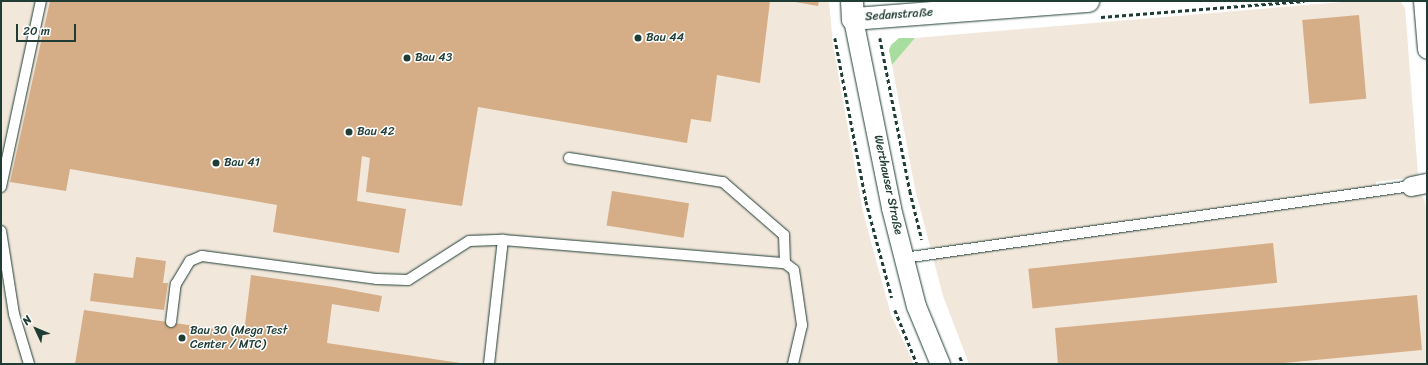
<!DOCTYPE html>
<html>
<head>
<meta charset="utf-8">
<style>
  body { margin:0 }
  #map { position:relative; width:1428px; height:365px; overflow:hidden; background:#fff; font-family:Sriracha,sans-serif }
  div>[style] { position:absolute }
  .built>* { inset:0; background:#f2e7db }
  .green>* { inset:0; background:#a9dd9f }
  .building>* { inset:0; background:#d5ae87; transform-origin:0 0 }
  .path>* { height:2.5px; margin-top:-1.25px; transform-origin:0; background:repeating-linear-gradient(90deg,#1f3d34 0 4px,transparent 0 7px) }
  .roads { filter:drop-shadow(0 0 1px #1f3d34) drop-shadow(0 0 1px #1f3d34) }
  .lane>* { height:10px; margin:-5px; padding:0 5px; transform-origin:5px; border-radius:5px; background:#fff }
  .street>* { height:19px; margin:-9.5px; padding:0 9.5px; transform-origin:9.5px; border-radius:9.5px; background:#fff }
  .secondary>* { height:22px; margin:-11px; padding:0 11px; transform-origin:11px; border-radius:11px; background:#fff }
  .dots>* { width:11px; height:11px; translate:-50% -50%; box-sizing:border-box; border:2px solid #fff; border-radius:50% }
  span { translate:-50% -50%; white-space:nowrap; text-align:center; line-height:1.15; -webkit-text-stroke:3px #fff; paint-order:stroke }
  .street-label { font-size:12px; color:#1f3d34 }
  .poi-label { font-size:12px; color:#1f3d34 }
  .left { translate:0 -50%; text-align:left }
  .frame { position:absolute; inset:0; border:2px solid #1f3d34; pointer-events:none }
  .north { position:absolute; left:16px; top:309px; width:40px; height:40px; -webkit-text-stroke:3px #fff; paint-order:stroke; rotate:314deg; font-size:11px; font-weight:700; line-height:16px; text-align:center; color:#1f3d34 }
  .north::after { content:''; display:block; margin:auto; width:14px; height:18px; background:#1f3d34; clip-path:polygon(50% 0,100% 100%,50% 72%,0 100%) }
  .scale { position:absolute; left:16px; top:24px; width:60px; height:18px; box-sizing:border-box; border:2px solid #1f3d34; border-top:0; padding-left:5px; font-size:12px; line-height:14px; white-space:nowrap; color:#1f3d34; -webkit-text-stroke:3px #fff; paint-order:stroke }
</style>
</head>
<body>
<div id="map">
  <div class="built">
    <i style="clip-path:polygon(1px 1px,829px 1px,833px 45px,863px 212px,891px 315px,914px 364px,1px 364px)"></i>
    <i style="clip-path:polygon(1354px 1px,1400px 1px,1405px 8px,1418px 174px,1416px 177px,1376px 182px,1376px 196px,1416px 192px,1422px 196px,1425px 201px,1427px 219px,1427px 364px,969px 364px,943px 296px,915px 189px,892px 65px,915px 38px)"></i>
  </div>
  <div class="green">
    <i style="clip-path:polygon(899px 38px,915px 38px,892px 65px,889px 50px,891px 45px)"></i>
  </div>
  <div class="building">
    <i style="clip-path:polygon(50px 1px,770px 1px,760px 83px,717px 75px,711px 122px,691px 119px,687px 143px,478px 107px,462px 206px,366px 192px,370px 158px,362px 156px,357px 201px,406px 209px,399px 253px,273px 232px,277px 205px,70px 169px,66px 191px,10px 182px)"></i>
    <i style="clip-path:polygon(789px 1px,819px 1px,818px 6px)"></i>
    <i style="left:1359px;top:15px;width:84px;height:57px;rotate:85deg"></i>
    <i style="left:612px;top:191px;width:78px;height:35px;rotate:9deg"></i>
    <i style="left:1273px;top:243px;width:40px;height:246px;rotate:84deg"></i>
    <i style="clip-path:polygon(136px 257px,166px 261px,163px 283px,168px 283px,164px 310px,90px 301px,94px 273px,133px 278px)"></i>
    <i style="clip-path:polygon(251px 275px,334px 287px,382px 296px,379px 312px,332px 304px,327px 343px,467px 364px,75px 364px,84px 310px,244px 333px)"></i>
    <i style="clip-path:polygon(1417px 295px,1422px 350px,1273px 364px,1058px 364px,1055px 328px)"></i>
  </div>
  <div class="path">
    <i style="left:1101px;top:17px;width:204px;rotate:-4.5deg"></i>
    <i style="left:835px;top:38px;width:166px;rotate:79.2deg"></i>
    <i style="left:866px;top:201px;width:100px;rotate:75deg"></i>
    <i style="left:880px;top:38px;width:156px;rotate:78.9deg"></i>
    <i style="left:910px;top:191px;width:50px;rotate:76.2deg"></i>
    <i style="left:895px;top:310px;width:58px;rotate:67.8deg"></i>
    <i style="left:960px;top:357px;width:8px;rotate:67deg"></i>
  </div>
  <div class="roads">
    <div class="lane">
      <i style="left:569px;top:158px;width:156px;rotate:8.9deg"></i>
      <i style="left:723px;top:182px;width:81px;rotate:41deg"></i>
      <i style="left:784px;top:235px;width:28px;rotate:88deg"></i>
      <i style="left:1px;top:187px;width:190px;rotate:-77.9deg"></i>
      <i style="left:1px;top:231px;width:84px;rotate:81.1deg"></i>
      <i style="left:14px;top:314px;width:52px;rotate:73.3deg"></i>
      <i style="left:904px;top:258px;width:512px;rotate:-8.08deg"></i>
      <i style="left:171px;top:322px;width:38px;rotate:-83deg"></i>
      <i style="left:176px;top:284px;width:27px;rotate:-59deg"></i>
      <i style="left:190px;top:261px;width:13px;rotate:-23deg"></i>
      <i style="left:202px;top:256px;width:177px;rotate:7.5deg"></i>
      <i style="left:377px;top:279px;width:31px;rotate:2deg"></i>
      <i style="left:408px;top:280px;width:72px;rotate:-32.6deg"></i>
      <i style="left:469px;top:241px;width:34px;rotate:-2deg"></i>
      <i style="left:489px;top:364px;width:125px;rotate:-83.6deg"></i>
      <i style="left:503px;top:240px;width:283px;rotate:4.7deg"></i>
      <i style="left:785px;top:263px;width:11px;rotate:38deg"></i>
      <i style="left:794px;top:270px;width:56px;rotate:81.7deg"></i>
      <i style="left:802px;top:325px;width:40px;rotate:103deg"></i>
    </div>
    <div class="street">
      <i style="left:1423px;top:1px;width:48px;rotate:85.2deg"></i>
      <i style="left:853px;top:19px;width:193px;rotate:78.6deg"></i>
      <i style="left:891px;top:208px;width:101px;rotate:75.7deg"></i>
      <i style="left:916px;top:306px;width:63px;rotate:67.5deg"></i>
      <i style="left:1411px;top:186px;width:16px;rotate:-11deg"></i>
    </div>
    <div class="secondary">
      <i style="left:852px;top:1px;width:18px;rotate:87deg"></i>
      <i style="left:853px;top:19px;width:236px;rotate:-4.4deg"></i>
    </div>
  </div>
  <div class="dots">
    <i style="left:638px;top:38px;background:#1f3d34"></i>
    <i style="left:407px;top:58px;background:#1f3d34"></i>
    <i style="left:349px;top:132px;background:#1f3d34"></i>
    <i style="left:216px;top:163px;background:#1f3d34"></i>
    <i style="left:182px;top:338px;background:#1f3d34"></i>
  </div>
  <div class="street-label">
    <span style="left:899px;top:15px;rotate:-4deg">Sedanstraße</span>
    <span style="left:888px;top:185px;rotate:78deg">Werthauser Straße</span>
  </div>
  <div class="poi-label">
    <span class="left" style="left:646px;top:38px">Bau 44</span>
    <span class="left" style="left:415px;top:58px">Bau 43</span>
    <span class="left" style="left:357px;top:132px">Bau 42</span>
    <span class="left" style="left:224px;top:163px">Bau 41</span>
    <span class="left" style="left:190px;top:338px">Bau 30 (Mega Test<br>Center / MTC)</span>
  </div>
  <div class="frame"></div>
  <div class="north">N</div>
  <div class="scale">20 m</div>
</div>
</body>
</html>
